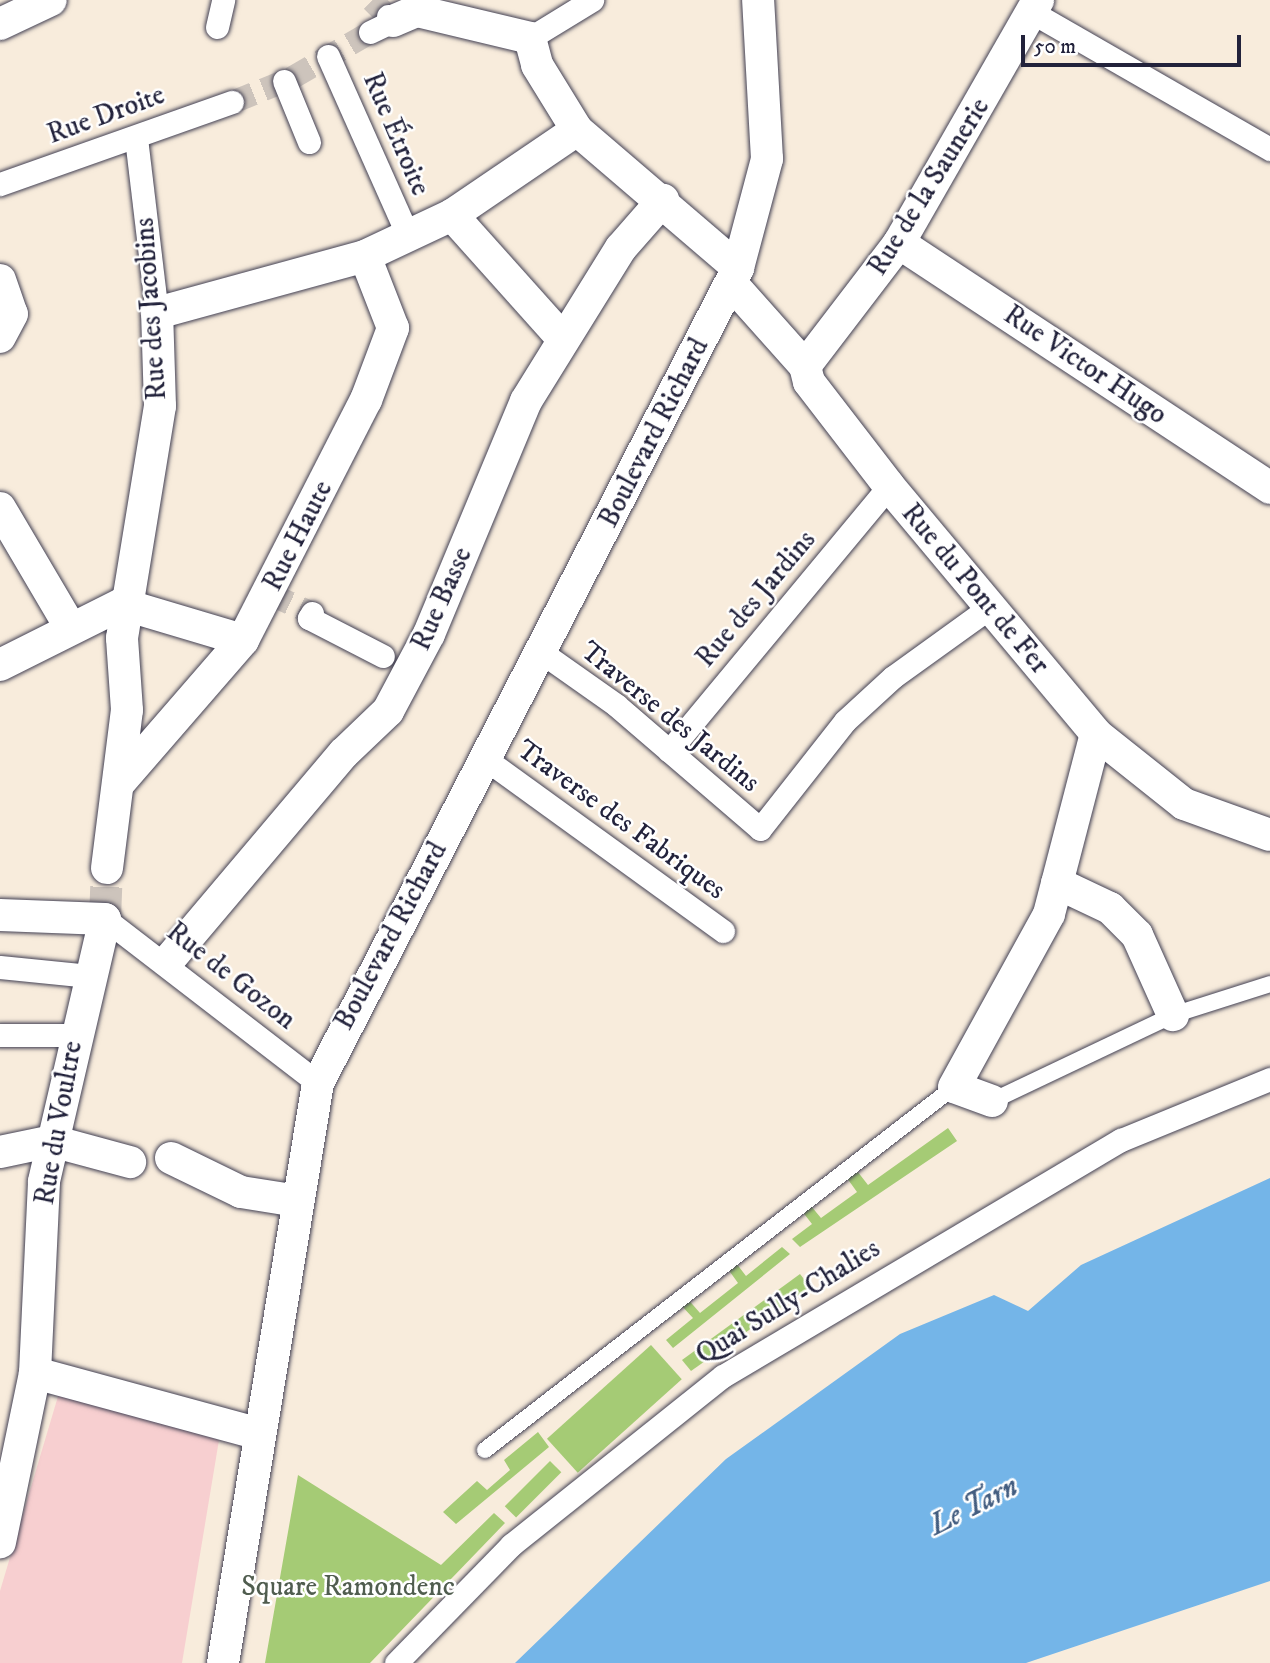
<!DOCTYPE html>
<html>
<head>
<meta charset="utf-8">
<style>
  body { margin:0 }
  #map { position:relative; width:1270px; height:1663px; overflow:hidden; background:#f8ecdc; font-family:"IM FELL DW Pica",serif }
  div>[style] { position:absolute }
  .built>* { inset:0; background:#f7cfd0 }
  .green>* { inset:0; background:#a5cb75; transform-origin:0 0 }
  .water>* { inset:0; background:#74b5e8 }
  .pedestrian-tunnel>* { height:23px; margin-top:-11.5px; transform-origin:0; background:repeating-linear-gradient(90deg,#cdc4bc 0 23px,transparent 0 34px) }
  .minor-tunnel>* { height:32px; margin-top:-16px; transform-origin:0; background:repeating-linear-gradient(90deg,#cdc4bc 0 32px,transparent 0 48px) }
  .roads { filter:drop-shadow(0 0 2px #424053) drop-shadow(0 0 2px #424053) }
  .service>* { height:16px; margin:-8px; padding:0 8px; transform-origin:8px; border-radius:8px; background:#fff }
  .pedestrian>* { height:23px; margin:-11.5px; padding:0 11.5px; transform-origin:11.5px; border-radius:11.5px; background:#fff }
  .minor>* { height:32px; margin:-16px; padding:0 16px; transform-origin:16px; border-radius:16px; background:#fff }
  span { translate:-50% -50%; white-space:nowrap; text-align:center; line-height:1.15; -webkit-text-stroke:5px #fff; paint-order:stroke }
  .street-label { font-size:28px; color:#22223b }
  .park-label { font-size:28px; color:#505d4f }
  .water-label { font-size:30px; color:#435d80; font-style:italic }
  .scale { position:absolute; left:1021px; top:35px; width:220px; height:32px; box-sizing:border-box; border:4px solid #22223b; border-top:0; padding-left:9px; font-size:21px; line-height:24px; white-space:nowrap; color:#22223b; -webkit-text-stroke:5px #fff; paint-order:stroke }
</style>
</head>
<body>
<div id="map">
  <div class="built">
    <i style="clip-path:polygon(59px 1393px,219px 1440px,182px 1663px,0 1663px,0 1591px)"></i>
  </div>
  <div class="green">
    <i style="clip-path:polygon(948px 1128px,957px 1141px,800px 1247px,792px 1239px,812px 1224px,798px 1206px,806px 1200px,821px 1218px,857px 1192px,844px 1174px,854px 1167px,868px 1185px)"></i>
    <i style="clip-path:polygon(782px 1247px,790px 1254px,673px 1348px,666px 1340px,693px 1318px,679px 1303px,686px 1297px,700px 1313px,738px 1283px,725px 1265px,733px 1259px,746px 1276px)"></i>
    <i style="clip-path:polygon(800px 1274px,810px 1287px,691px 1371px,682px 1360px)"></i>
    <i style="left:651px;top:1345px;width:46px;height:140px;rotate:48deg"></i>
    <i style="clip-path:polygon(538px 1432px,549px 1447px,456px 1524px,443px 1512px,477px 1481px,487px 1490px,510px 1470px,504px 1460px)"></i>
    <i style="left:550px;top:1461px;width:16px;height:64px;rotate:45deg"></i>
    <i style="clip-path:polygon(298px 1475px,441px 1565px,494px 1513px,505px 1523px,370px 1663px,265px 1663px)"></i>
  </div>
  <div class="water">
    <i style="clip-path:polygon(1270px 1178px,1270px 1581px,1026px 1663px,515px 1663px,726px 1459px,900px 1334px,994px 1295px,1028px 1311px,1081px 1265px)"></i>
  </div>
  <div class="pedestrian-tunnel">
    <i style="left:372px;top:0;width:23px;rotate:45deg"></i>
    <i style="left:232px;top:102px;width:64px;rotate:-22.1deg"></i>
    <i style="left:291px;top:78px;width:91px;rotate:-30.2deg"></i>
    <i style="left:269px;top:593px;width:47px;rotate:24.9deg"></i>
  </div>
  <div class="minor-tunnel">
    <i style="left:105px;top:919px;width:51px;rotate:-87.8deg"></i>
  </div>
  <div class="roads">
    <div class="service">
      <i style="left:992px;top:1101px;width:200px;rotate:-25.4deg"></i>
      <i style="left:1173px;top:1015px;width:102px;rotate:-17.7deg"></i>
      <i style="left:485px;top:1450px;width:593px;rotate:-37.74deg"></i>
    </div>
    <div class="pedestrian">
      <i style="left:1035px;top:14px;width:271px;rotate:29.9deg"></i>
      <i style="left:217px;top:27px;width:28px;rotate:-77deg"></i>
      <i style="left:370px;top:32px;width:25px;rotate:-26deg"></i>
      <i style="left:393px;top:21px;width:7px;rotate:-135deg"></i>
      <i style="left:530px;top:38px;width:73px;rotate:-31.5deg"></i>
      <i style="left:328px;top:56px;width:197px;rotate:66deg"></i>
      <i style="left:284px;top:81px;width:66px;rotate:67.7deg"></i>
      <i style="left:136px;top:138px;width:176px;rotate:83.2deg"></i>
      <i style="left:0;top:184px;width:246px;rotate:-19.5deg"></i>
      <i style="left:312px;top:613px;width:6px;rotate:121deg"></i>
      <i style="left:309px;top:618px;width:83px;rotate:27.2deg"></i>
      <i style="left:541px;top:652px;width:92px;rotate:35.2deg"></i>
      <i style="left:616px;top:705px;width:190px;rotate:40.7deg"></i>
      <i style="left:760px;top:829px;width:137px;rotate:-51.8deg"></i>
      <i style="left:845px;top:721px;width:65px;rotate:-42.5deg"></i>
      <i style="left:893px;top:677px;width:120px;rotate:-35.8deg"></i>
      <i style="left:669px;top:751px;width:344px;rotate:-50.3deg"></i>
      <i style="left:484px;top:758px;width:295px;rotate:35.9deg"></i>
      <i style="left:105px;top:919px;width:269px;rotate:37.6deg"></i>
      <i style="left:0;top:967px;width:90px;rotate:5.7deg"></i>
      <i style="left:0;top:1035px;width:75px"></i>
      <i style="left:396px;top:1663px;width:165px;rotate:-45.7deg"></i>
      <i style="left:511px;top:1545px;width:271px;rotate:-38.6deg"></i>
      <i style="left:723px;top:1376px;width:463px;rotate:-30.7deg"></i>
      <i style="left:1121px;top:1140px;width:161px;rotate:-22.3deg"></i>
    </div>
    <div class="minor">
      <i style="left:393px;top:21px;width:26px;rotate:-23deg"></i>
      <i style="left:417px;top:11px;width:116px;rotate:13.4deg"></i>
      <i style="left:530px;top:38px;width:28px;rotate:75deg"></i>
      <i style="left:537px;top:65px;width:76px;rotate:58.4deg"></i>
      <i style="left:577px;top:130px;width:212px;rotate:40.6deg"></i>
      <i style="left:0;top:24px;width:56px;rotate:-25.2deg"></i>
      <i style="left:452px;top:215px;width:165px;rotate:48.2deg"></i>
      <i style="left:899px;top:243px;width:445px;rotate:33.4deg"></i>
      <i style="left:0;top:280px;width:36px;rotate:71deg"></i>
      <i style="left:12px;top:314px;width:26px;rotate:118deg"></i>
      <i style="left:731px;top:283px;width:111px;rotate:48.3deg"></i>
      <i style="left:805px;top:366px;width:16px;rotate:76deg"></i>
      <i style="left:809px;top:382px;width:131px;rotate:52.4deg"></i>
      <i style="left:889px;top:486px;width:323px;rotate:50.1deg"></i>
      <i style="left:1096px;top:734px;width:112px;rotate:38.5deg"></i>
      <i style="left:1184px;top:804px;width:91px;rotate:19.8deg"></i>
      <i style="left:805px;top:366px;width:155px;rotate:-52.6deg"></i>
      <i style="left:899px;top:243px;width:280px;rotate:-60.2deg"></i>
      <i style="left:0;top:508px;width:138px;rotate:59.5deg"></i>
      <i style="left:0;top:665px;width:136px;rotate:-26.6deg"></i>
      <i style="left:122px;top:604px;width:126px;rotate:16.6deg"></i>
      <i style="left:120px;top:782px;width:188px;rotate:-49.1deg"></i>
      <i style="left:243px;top:640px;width:270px;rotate:-62.9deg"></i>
      <i style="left:366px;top:400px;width:77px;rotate:-69.4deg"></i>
      <i style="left:393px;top:328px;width:77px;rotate:-111.3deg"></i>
      <i style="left:107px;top:868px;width:159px;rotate:-82.8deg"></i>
      <i style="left:127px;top:710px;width:72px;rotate:-94deg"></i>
      <i style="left:122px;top:638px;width:235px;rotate:-80.7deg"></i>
      <i style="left:160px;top:406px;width:93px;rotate:-91.8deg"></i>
      <i style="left:157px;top:313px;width:216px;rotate:-15.3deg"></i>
      <i style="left:365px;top:256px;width:96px;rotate:-25.2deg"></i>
      <i style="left:452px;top:215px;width:151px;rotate:-34.2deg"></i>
      <i style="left:1057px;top:883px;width:59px;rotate:25.3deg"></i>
      <i style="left:1110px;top:908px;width:38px;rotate:45deg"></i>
      <i style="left:1137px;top:935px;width:88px;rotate:65.8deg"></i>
      <i style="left:0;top:915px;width:105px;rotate:2.2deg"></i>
      <i style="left:105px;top:919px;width:270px;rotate:103.1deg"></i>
      <i style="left:44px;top:1182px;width:191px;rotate:92.7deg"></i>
      <i style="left:35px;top:1373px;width:173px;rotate:101.7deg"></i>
      <i style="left:168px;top:961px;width:272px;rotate:-49.8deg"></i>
      <i style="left:344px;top:753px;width:61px;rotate:-43.7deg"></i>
      <i style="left:388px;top:711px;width:87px;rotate:-62deg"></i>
      <i style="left:429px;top:634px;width:252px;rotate:-67.4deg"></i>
      <i style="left:526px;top:401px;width:180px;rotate:-58.2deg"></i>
      <i style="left:621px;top:248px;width:64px;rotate:-48.8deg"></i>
      <i style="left:992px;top:1101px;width:40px;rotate:-159.8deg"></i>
      <i style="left:954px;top:1087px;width:197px;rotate:-61.2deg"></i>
      <i style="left:1049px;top:914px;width:186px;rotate:-75.4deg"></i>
      <i style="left:0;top:1152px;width:53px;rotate:-11.9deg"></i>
      <i style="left:52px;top:1141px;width:81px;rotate:15.1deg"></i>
      <i style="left:171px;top:1158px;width:78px;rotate:25.9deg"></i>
      <i style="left:241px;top:1192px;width:58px;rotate:9deg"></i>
      <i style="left:35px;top:1373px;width:232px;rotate:15.2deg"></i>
      <i style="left:223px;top:1663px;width:588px;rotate:-80.7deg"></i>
      <i style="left:318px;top:1083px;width:917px;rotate:-62.74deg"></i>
      <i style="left:738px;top:268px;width:113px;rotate:-75.1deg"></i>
      <i style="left:767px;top:159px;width:159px;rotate:-93.2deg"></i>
    </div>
  </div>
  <div class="street-label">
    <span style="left:106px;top:115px;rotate:-20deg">Rue Droite</span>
    <span style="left:396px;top:134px;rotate:67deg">Rue Étroite</span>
    <span style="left:929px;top:187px;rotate:-58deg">Rue de la Saunerie</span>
    <span style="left:151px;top:309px;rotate:-94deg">Rue des Jacobins</span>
    <span style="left:1085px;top:365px;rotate:34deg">Rue Victor Hugo</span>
    <span style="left:654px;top:433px;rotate:-63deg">Boulevard Richard</span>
    <span style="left:298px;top:536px;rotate:-63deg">Rue Haute</span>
    <span style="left:975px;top:589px;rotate:50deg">Rue du Pont de Fer</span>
    <span style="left:442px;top:599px;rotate:-66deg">Rue Basse</span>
    <span style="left:756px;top:599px;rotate:-50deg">Rue des Jardins</span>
    <span style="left:670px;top:717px;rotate:39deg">Traverse des Jardins</span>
    <span style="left:621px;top:820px;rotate:36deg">Traverse des Fabriques</span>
    <span style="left:391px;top:936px;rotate:-62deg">Boulevard Richard</span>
    <span style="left:231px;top:976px;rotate:38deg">Rue de Gozon</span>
    <span style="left:59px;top:1123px;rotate:-80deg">Rue du Voultre</span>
    <span style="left:788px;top:1302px;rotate:-32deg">Quai Sully-Chalies</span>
  </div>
  <div class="park-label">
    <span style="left:348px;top:1587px">Square Ramondenc</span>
  </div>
  <div class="water-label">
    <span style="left:974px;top:1507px;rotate:-27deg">Le Tarn</span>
  </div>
  <div class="scale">50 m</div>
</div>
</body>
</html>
